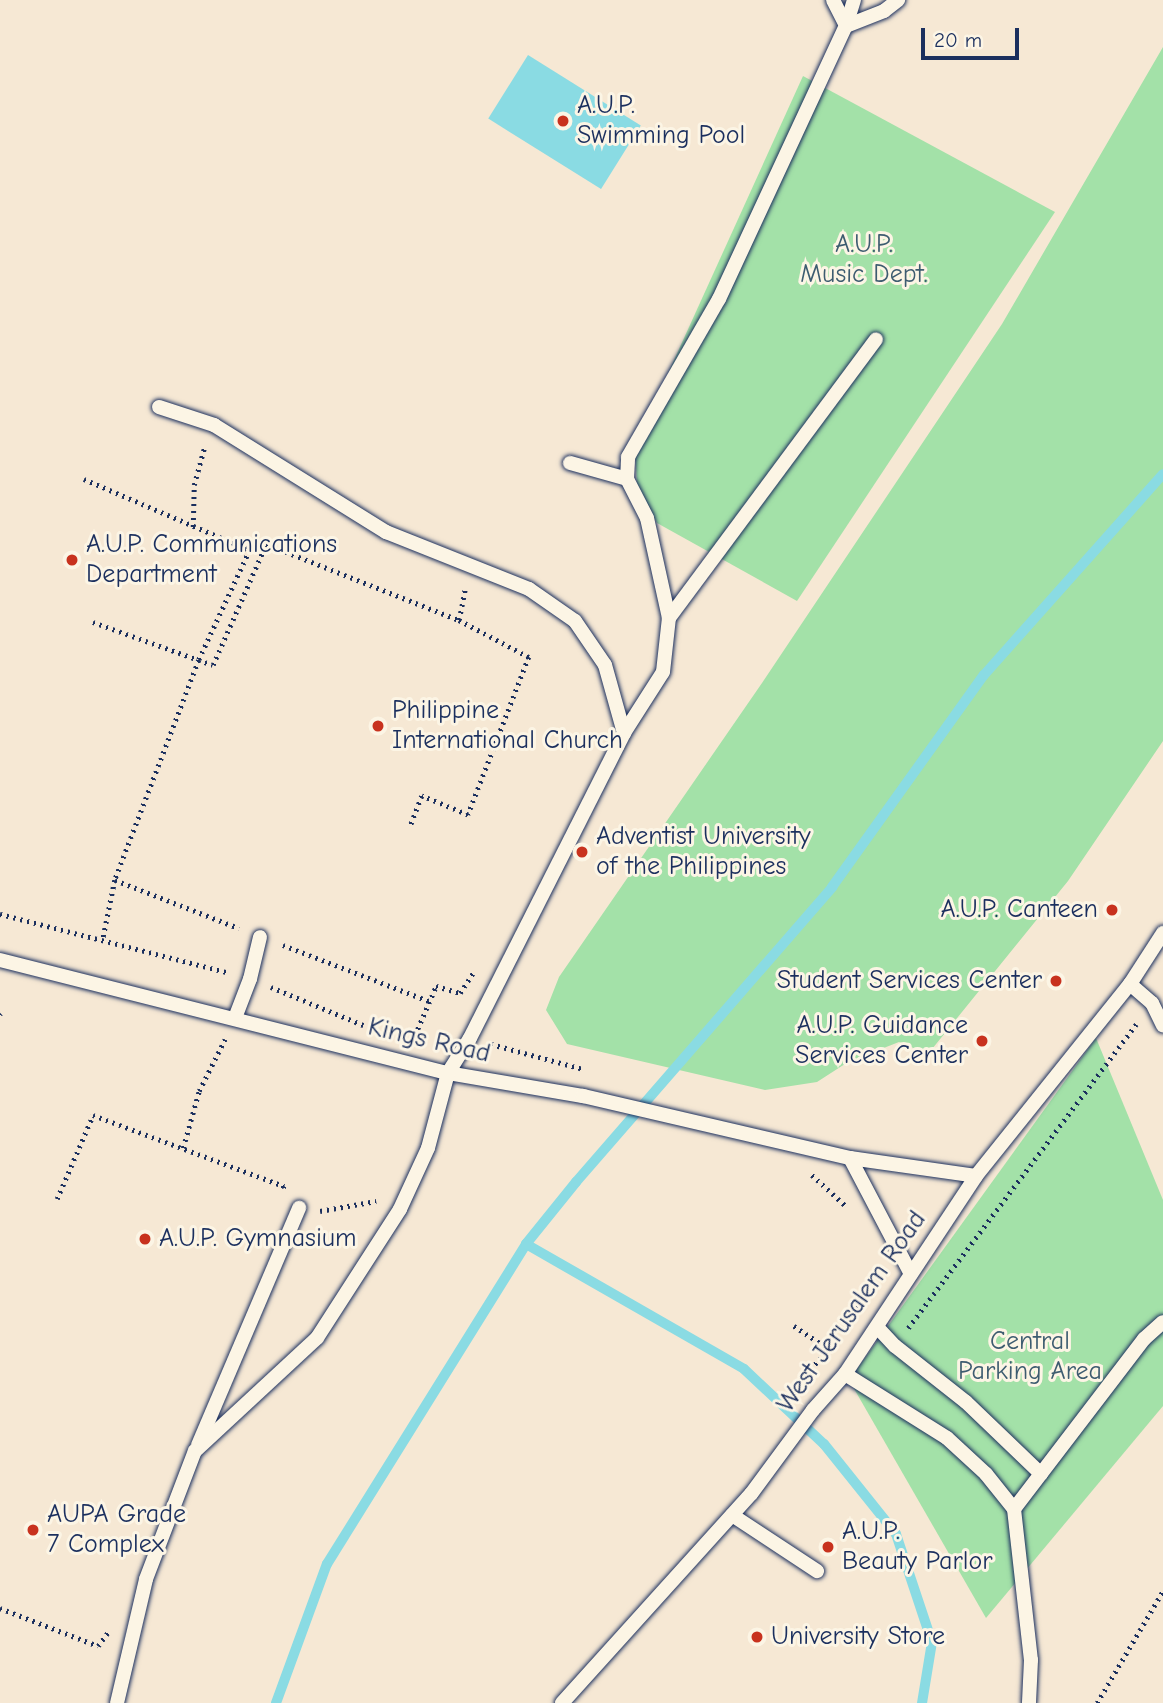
<!DOCTYPE html>
<html>
<head>
<meta charset="utf-8">
<style>
  body { margin:0 }
  #map { position:relative; width:1163px; height:1703px; overflow:hidden; background:#f6e8d4; font-family:"Comic Neue",sans-serif }
  div>[style] { position:absolute }
  .green>* { inset:0; background:#a3e1a8 }
  .water>* { inset:0; background:#8adbe3; transform-origin:0 0 }
  .stream>* { height:10px; margin:-5px; padding:0 5px; transform-origin:5px; border-radius:5px; background:#8adbe3 }
  .path>* { height:4.5px; margin-top:-2.25px; transform-origin:0; background:repeating-linear-gradient(90deg,#1b2f5e 0 2px,transparent 0 7px) }
  .roads { filter:drop-shadow(0 0 2px #1b2f5e) drop-shadow(0 0 2px #1b2f5e) }
  .service>* { height:14px; margin:-7px; padding:0 7px; transform-origin:7px; border-radius:7px; background:#fcf5e5 }
  .dots>* { width:19px; height:19px; translate:-50% -50%; box-sizing:border-box; border:4px solid #fcf5e5; border-radius:50% }
  span { translate:-50% -50%; white-space:nowrap; text-align:center; line-height:1.15; -webkit-text-stroke:6px #fcf5e5; paint-order:stroke }
  .poi-label { font-size:26px; color:#1b2f5e }
  .left { translate:0 -50%; text-align:left }
  .right { translate:-100% -50%; text-align:right }
  .park-label { font-size:26px; color:#3d5c70 }
  .street-label { font-size:26px; color:#1b2f5e }
  .scale { position:absolute; left:921px; top:28px; width:98px; height:32px; box-sizing:border-box; border:4px solid #1b2f5e; border-top:0; padding-left:9px; font-size:21px; line-height:24px; white-space:nowrap; color:#1b2f5e; -webkit-text-stroke:5px #fcf5e5; paint-order:stroke }
</style>
</head>
<body>
<div id="map">
  <div class="green">
    <i style="clip-path:polygon(1163px 47px,1163px 741px,1068px 881px,928px 1054px,899px 1042px,848px 1062px,817px 1082px,765px 1090px,567px 1044px,546px 1010px,559px 977px,762px 683px,1002px 324px)"></i>
    <i style="clip-path:polygon(803px 76px,1055px 212px,797px 601px,657px 523px,637px 486px,635px 446px)"></i>
    <i style="clip-path:polygon(1096px 1038px,1163px 1200px,1163px 1406px,986px 1618px,849px 1380px)"></i>
  </div>
  <div class="water">
    <i style="left:528px;top:55px;width:133px;height:75px;rotate:32deg"></i>
  </div>
  <div class="stream">
    <i style="left:526px;top:1244px;width:251px;rotate:29.8deg"></i>
    <i style="left:744px;top:1369px;width:110px;rotate:43.2deg"></i>
    <i style="left:824px;top:1444px;width:115px;rotate:51.3deg"></i>
    <i style="left:896px;top:1534px;width:114px;rotate:71.6deg"></i>
    <i style="left:932px;top:1642px;width:62px;rotate:99.3deg"></i>
    <i style="left:276px;top:1703px;width:148px;rotate:-69.9deg"></i>
    <i style="left:327px;top:1564px;width:377px;rotate:-58.1deg"></i>
    <i style="left:526px;top:1244px;width:80px;rotate:-51.1deg"></i>
    <i style="left:576px;top:1182px;width:391px;rotate:-49deg"></i>
    <i style="left:832px;top:887px;width:261px;rotate:-54.4deg"></i>
    <i style="left:984px;top:675px;width:269px;rotate:-48.3deg"></i>
  </div>
  <div class="path">
    <i style="left:84px;top:479px;width:181px;rotate:23.2deg"></i>
    <i style="left:250px;top:550px;width:121px;rotate:114.9deg"></i>
    <i style="left:199px;top:660px;width:235px;rotate:110.9deg"></i>
    <i style="left:115px;top:880px;width:60px;rotate:101.5deg"></i>
    <i style="left:193px;top:527px;width:42px;rotate:-88.6deg"></i>
    <i style="left:194px;top:485px;width:41px;rotate:-74.6deg"></i>
    <i style="left:459px;top:620px;width:33px;rotate:-79deg"></i>
    <i style="left:93px;top:622px;width:127px;rotate:19.7deg"></i>
    <i style="left:213px;top:665px;width:132px;rotate:-66.3deg"></i>
    <i style="left:266px;top:544px;width:207px;rotate:21.5deg"></i>
    <i style="left:459px;top:620px;width:79px;rotate:27.9deg"></i>
    <i style="left:529px;top:657px;width:169px;rotate:111.1deg"></i>
    <i style="left:468px;top:815px;width:50px;rotate:-157.6deg"></i>
    <i style="left:422px;top:796px;width:34px;rotate:111deg"></i>
    <i style="left:115px;top:880px;width:133px;rotate:21.2deg"></i>
    <i style="left:0;top:914px;width:237px;rotate:14.4deg"></i>
    <i style="left:283px;top:945px;width:156px;rotate:21deg"></i>
    <i style="left:271px;top:987px;width:100px;rotate:22.4deg"></i>
    <i style="left:0;top:1014px;width:1px;rotate:-45deg"></i>
    <i style="left:412px;top:1042px;width:61px;rotate:-66.8deg"></i>
    <i style="left:436px;top:986px;width:25px;rotate:16deg"></i>
    <i style="left:460px;top:993px;width:27px;rotate:-57deg"></i>
    <i style="left:491px;top:1044px;width:95px;rotate:15.2deg"></i>
    <i style="left:183px;top:1148px;width:59px;rotate:-74.3deg"></i>
    <i style="left:199px;top:1091px;width:58px;rotate:-63.4deg"></i>
    <i style="left:812px;top:1175px;width:47px;rotate:42.4deg"></i>
    <i style="left:57px;top:1199px;width:91px;rotate:-66.8deg"></i>
    <i style="left:93px;top:1115px;width:204px;rotate:20.4deg"></i>
    <i style="left:284px;top:1186px;width:4px;rotate:104deg"></i>
    <i style="left:320px;top:1211px;width:57px;rotate:-10.1deg"></i>
    <i style="left:794px;top:1326px;width:42px;rotate:33.3deg"></i>
    <i style="left:908px;top:1328px;width:380px;rotate:-53.1deg"></i>
    <i style="left:796px;top:1394px;width:6px;rotate:-141deg"></i>
    <i style="left:791px;top:1390px;width:56px;rotate:-47.2deg"></i>
    <i style="left:829px;top:1349px;width:58px;rotate:-55.5deg"></i>
    <i style="left:0;top:1608px;width:105px;rotate:21.2deg"></i>
    <i style="left:98px;top:1646px;width:19px;rotate:-54deg"></i>
    <i style="left:1097px;top:1703px;width:130px;rotate:-59.5deg"></i>
  </div>
  <div class="roads">
    <div class="service">
      <i style="left:833px;top:0;width:29px;rotate:63deg"></i>
      <i style="left:846px;top:26px;width:41px;rotate:-21.5deg"></i>
      <i style="left:884px;top:11px;width:18px;rotate:-38deg"></i>
      <i style="left:159px;top:407px;width:58px;rotate:18.1deg"></i>
      <i style="left:214px;top:425px;width:203px;rotate:31.9deg"></i>
      <i style="left:386px;top:532px;width:154px;rotate:21.7deg"></i>
      <i style="left:529px;top:589px;width:56px;rotate:34.8deg"></i>
      <i style="left:575px;top:621px;width:53px;rotate:55.7deg"></i>
      <i style="left:605px;top:665px;width:71px;rotate:74.4deg"></i>
      <i style="left:570px;top:463px;width:59px;rotate:15.7deg"></i>
      <i style="left:669px;top:618px;width:347px;rotate:-53.4deg"></i>
      <i style="left:0;top:960px;width:462px;rotate:14.2deg"></i>
      <i style="left:448px;top:1073px;width:137px;rotate:9.7deg"></i>
      <i style="left:583px;top:1096px;width:274px;rotate:13.1deg"></i>
      <i style="left:850px;top:1158px;width:127px;rotate:8.1deg"></i>
      <i style="left:1130px;top:984px;width:29px;rotate:41deg"></i>
      <i style="left:1152px;top:1003px;width:25px;rotate:64deg"></i>
      <i style="left:235px;top:1018px;width:42px;rotate:-69deg"></i>
      <i style="left:250px;top:979px;width:43px;rotate:-76.6deg"></i>
      <i style="left:850px;top:1158px;width:131px;rotate:62.3deg"></i>
      <i style="left:878px;top:1328px;width:25px;rotate:47deg"></i>
      <i style="left:895px;top:1346px;width:90px;rotate:38.3deg"></i>
      <i style="left:966px;top:1402px;width:104px;rotate:43.8deg"></i>
      <i style="left:845px;top:1374px;width:120px;rotate:32.1deg"></i>
      <i style="left:947px;top:1438px;width:53px;rotate:42.7deg"></i>
      <i style="left:986px;top:1474px;width:45px;rotate:51.3deg"></i>
      <i style="left:1014px;top:1509px;width:152px;rotate:83.6deg"></i>
      <i style="left:1031px;top:1660px;width:43px;rotate:92.7deg"></i>
      <i style="left:198px;top:1445px;width:258px;rotate:-66.9deg"></i>
      <i style="left:1014px;top:1509px;width:214px;rotate:-52.6deg"></i>
      <i style="left:1144px;top:1339px;width:25px;rotate:-42deg"></i>
      <i style="left:732px;top:1515px;width:102px;rotate:33.4deg"></i>
      <i style="left:117px;top:1703px;width:127px;rotate:-76.8deg"></i>
      <i style="left:146px;top:1579px;width:137px;rotate:-69.1deg"></i>
      <i style="left:195px;top:1451px;width:166px;rotate:-42.8deg"></i>
      <i style="left:317px;top:1338px;width:153px;rotate:-57.2deg"></i>
      <i style="left:400px;top:1209px;width:67px;rotate:-65.3deg"></i>
      <i style="left:428px;top:1148px;width:78px;rotate:-75.1deg"></i>
      <i style="left:448px;top:1073px;width:41px;rotate:-57.8deg"></i>
      <i style="left:470px;top:1038px;width:342px;rotate:-63.2deg"></i>
      <i style="left:624px;top:733px;width:72px;rotate:-57.4deg"></i>
      <i style="left:663px;top:672px;width:54px;rotate:-83.7deg"></i>
      <i style="left:669px;top:618px;width:102px;rotate:-102.4deg"></i>
      <i style="left:647px;top:518px;width:44px;rotate:-117.1deg"></i>
      <i style="left:627px;top:479px;width:22px;rotate:-87deg"></i>
      <i style="left:628px;top:457px;width:182px;rotate:-60.1deg"></i>
      <i style="left:719px;top:299px;width:301px;rotate:-65.1deg"></i>
      <i style="left:846px;top:26px;width:27px;rotate:-73deg"></i>
      <i style="left:562px;top:1703px;width:282px;rotate:-47.9deg"></i>
      <i style="left:751px;top:1494px;width:104px;rotate:-53.6deg"></i>
      <i style="left:813px;top:1410px;width:48px;rotate:-48.4deg"></i>
      <i style="left:845px;top:1374px;width:237px;rotate:-56.5deg"></i>
      <i style="left:976px;top:1176px;width:246px;rotate:-51.3deg"></i>
      <i style="left:1130px;top:984px;width:61px;rotate:-57.1deg"></i>
    </div>
  </div>
  <div class="dots">
    <i style="left:563px;top:121px;background:#c8321e"></i>
    <i style="left:72px;top:560px;background:#c8321e"></i>
    <i style="left:378px;top:726px;background:#c8321e"></i>
    <i style="left:582px;top:852px;background:#c8321e"></i>
    <i style="left:1112px;top:910px;background:#c8321e"></i>
    <i style="left:1056px;top:981px;background:#c8321e"></i>
    <i style="left:982px;top:1041px;background:#c8321e"></i>
    <i style="left:145px;top:1239px;background:#c8321e"></i>
    <i style="left:33px;top:1530px;background:#c8321e"></i>
    <i style="left:828px;top:1547px;background:#c8321e"></i>
    <i style="left:757px;top:1637px;background:#c8321e"></i>
  </div>
  <div class="poi-label">
    <span class="left" style="left:577px;top:121px">A.U.P.<br>Swimming Pool</span>
    <span class="left" style="left:86px;top:560px">A.U.P. Communications<br>Department</span>
    <span class="left" style="left:392px;top:726px">Philippine<br>International Church</span>
    <span class="left" style="left:596px;top:852px">Adventist University<br>of the Philippines</span>
    <span class="right" style="left:1098px;top:910px">A.U.P. Canteen</span>
    <span class="right" style="left:1042px;top:981px">Student Services Center</span>
    <span class="right" style="left:968px;top:1041px">A.U.P. Guidance<br>Services Center</span>
    <span class="left" style="left:159px;top:1239px">A.U.P. Gymnasium</span>
    <span class="left" style="left:47px;top:1530px">AUPA Grade<br>7 Complex</span>
    <span class="left" style="left:842px;top:1547px">A.U.P.<br>Beauty Parlor</span>
    <span class="left" style="left:771px;top:1637px">University Store</span>
  </div>
  <div class="park-label">
    <span style="left:864px;top:260px">A.U.P.<br>Music Dept.</span>
    <span style="left:1030px;top:1357px">Central<br>Parking Area</span>
  </div>
  <div class="street-label">
    <span style="left:429px;top:1041px;rotate:13deg">Kings Road</span>
    <span style="left:852px;top:1312px;rotate:-55deg">West Jerusalem Road</span>
  </div>
  <div class="scale">20 m</div>
</div>
</body>
</html>
